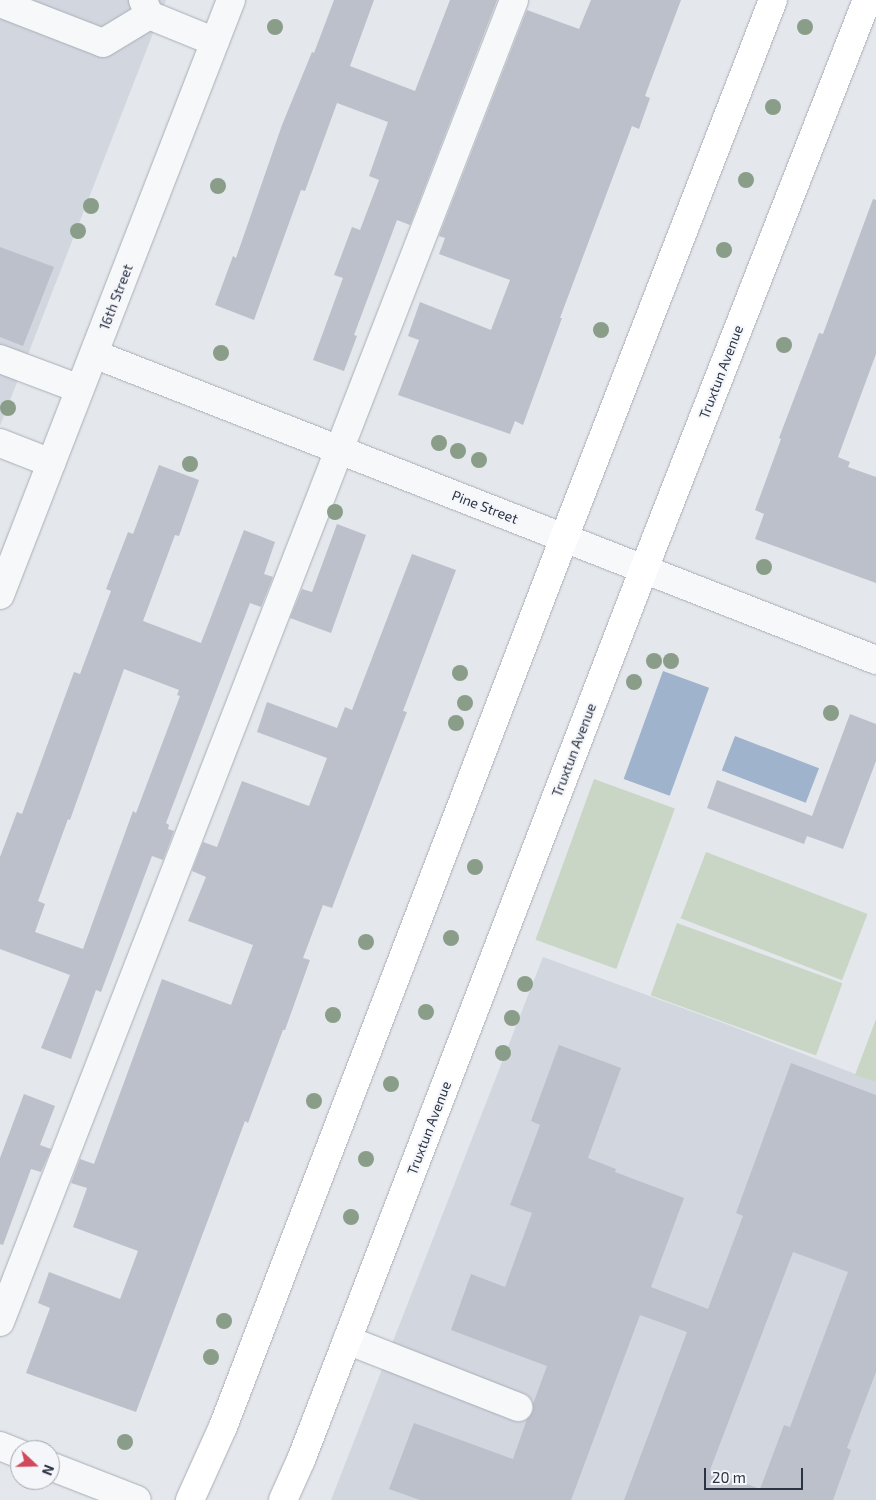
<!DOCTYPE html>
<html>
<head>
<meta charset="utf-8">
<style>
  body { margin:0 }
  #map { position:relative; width:876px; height:1500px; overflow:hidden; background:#e4e7ec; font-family:"Exo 2",sans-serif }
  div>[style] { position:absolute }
  .built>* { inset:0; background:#d2d6de }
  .green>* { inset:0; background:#c9d6c5; transform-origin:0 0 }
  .water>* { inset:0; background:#9fb4cc; transform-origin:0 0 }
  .building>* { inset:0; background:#bbc0ca }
  .roads { filter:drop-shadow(0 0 1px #a9aeb7) drop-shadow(0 0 1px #a9aeb7) }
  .minor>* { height:28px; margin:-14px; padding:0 14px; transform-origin:14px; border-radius:14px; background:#f7f8fa }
  .major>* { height:28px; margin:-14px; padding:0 14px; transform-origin:14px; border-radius:14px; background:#fff }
  .trees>* { width:16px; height:16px; margin:-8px; border-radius:50%; background:#899d89 }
  span { translate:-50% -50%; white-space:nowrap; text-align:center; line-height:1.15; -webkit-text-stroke:4px #f4f6f9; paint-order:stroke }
  .street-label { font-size:14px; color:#2b3445 }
  .north { position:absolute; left:10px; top:1440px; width:50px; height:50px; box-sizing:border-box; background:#f4f6f9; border:1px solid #a4a8b1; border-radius:50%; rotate:111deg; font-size:14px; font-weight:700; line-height:20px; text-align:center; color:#2b3445 }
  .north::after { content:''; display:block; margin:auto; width:18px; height:22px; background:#d1495b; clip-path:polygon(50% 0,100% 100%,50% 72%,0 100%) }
  .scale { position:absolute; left:704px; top:1468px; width:99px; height:22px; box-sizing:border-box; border:2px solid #2b3445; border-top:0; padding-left:6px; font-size:15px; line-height:18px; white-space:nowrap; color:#2b3445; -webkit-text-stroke:4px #f4f6f9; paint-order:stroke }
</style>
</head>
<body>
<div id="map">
  <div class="built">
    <i style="clip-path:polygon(0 0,166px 0,0 426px)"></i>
    <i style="clip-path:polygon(543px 957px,726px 1024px,876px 1082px,876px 1500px,331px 1500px)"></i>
  </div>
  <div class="green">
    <i style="left:594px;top:779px;width:86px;height:171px;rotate:20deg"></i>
    <i style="left:706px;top:852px;width:173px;height:71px;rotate:21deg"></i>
    <i style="left:677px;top:923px;width:176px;height:77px;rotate:20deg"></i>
    <i style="clip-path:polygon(876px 1019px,876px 1082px,855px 1075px)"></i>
  </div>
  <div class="water">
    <i style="left:663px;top:671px;width:49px;height:115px;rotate:20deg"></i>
    <i style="left:735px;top:736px;width:90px;height:37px;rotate:21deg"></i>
  </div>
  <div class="building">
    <i style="clip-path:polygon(334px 0,374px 0,350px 66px,415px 91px,450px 0,497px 0,410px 225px,397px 220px,354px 335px,357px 336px,344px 371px,313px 360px,343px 278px,334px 275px,352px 227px,360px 230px,379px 180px,369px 176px,388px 122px,337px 103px,305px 191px,301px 190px,254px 320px,215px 305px,233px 256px,236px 258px,282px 125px,312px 52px,314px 53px)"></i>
    <i style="clip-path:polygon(591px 0,681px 0,645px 96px,650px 98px,639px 129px,632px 126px,560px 318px,562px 318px,523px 425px,515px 421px,510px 434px,398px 395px,419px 340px,408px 336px,420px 302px,491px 330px,510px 280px,439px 254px,445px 238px,439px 236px,527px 10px,579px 29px)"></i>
    <i style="clip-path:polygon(873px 199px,876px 200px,876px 354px,838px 457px,850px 462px,848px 467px,876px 477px,876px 583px,755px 539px,764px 514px,755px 510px,781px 439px,779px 438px,819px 333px,823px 334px)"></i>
    <i style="clip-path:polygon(0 247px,54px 267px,23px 346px,0 337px)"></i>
    <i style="clip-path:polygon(evenodd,159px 465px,199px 480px,179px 536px,175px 535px,143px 621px,201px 643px,244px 530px,275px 542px,264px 574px,273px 577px,261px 607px,250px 603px,166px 823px,169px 825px,168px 829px,174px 831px,163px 860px,152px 856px,101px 992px,96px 990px,71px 1059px,41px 1048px,70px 975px,0 949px,0 857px,17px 812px,22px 814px,74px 672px,80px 674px,111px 591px,106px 589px,128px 532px,133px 534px,159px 465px,124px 669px,179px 690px,177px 695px,180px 696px,136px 813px,133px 811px,83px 949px,35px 932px,45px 904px,38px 901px,68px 819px,70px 820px,124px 669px)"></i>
    <i style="clip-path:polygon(337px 524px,366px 535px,331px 633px,290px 618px,302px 589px,312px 592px)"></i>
    <i style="clip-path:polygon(412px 554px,456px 570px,403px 711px,407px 712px,332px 908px,323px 905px,303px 958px,310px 960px,285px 1030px,283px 1030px,248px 1123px,245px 1121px,136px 1412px,26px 1373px,50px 1308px,38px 1303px,49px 1272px,120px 1299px,138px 1251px,73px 1227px,87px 1188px,71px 1183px,80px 1159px,94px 1164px,162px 979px,231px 1005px,253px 945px,188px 921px,206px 877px,192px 871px,203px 842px,217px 847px,242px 781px,309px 806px,327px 758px,257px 732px,267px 702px,337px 728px,345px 707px,352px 710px)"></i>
    <i style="clip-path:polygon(850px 714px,876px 724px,876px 761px,843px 849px,807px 836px,804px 844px,707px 808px,717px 780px,812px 816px)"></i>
    <i style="clip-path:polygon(evenodd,559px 1045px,621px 1068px,588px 1158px,616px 1169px,615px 1172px,684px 1198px,651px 1287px,708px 1309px,743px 1216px,736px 1213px,791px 1063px,876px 1095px,876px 1372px,847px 1448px,851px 1450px,833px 1500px,624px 1500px,687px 1332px,640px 1315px,571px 1500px,420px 1500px,389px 1489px,414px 1423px,513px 1459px,527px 1419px,533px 1412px,533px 1404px,547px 1366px,451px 1330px,471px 1274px,505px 1287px,532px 1213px,510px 1205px,540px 1125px,531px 1121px,559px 1045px,793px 1252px,848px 1272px,790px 1427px,784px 1425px,760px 1489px,710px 1470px,793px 1252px)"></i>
    <i style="clip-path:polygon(24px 1094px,55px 1106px,40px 1145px,51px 1149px,41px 1172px,31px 1169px,3px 1245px,0 1244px,0 1158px)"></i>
  </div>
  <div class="roads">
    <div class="minor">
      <i style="left:143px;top:0;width:16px;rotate:68deg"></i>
      <i style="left:149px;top:15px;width:71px;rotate:22.2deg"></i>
      <i style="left:0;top:3px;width:110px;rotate:21.2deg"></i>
      <i style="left:103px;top:43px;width:54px;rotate:-31.3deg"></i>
      <i style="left:94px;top:354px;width:840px;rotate:21.37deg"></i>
      <i style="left:0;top:359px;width:85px;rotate:20.6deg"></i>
      <i style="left:0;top:443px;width:55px;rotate:21.4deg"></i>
      <i style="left:0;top:595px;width:638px;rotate:-68.78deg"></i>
      <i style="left:0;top:1322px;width:1418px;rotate:-68.75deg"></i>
      <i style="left:347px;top:1340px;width:184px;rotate:21.4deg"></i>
      <i style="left:0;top:1446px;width:22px;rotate:22deg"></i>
      <i style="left:50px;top:1466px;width:93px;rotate:21.3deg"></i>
    </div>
    <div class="major">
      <i style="left:190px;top:1500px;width:80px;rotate:-65.7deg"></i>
      <i style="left:223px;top:1427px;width:952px;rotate:-69.01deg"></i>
      <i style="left:564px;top:538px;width:577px;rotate:-68.77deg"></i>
      <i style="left:283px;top:1500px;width:44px;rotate:-65.8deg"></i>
      <i style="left:301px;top:1460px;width:955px;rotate:-68.95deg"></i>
      <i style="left:644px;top:569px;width:611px;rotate:-68.6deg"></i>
    </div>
  </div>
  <div class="trees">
    <i style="left:275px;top:27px"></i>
    <i style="left:805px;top:27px"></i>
    <i style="left:773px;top:107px"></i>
    <i style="left:746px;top:180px"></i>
    <i style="left:218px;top:186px"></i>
    <i style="left:91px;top:206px"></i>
    <i style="left:78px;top:231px"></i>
    <i style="left:724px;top:250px"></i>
    <i style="left:601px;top:330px"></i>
    <i style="left:784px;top:345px"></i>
    <i style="left:221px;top:353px"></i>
    <i style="left:8px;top:408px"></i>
    <i style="left:439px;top:443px"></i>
    <i style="left:458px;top:451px"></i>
    <i style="left:479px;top:460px"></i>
    <i style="left:190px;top:464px"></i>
    <i style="left:335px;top:512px"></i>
    <i style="left:764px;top:567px"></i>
    <i style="left:654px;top:661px"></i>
    <i style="left:671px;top:661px"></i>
    <i style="left:460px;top:673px"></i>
    <i style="left:634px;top:682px"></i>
    <i style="left:465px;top:703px"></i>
    <i style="left:831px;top:713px"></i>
    <i style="left:456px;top:723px"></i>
    <i style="left:475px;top:867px"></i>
    <i style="left:451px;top:938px"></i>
    <i style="left:366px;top:942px"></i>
    <i style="left:525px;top:984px"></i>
    <i style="left:426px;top:1012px"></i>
    <i style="left:333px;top:1015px"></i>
    <i style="left:512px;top:1018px"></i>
    <i style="left:503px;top:1053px"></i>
    <i style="left:391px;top:1084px"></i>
    <i style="left:314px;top:1101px"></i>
    <i style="left:366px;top:1159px"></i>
    <i style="left:351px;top:1217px"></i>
    <i style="left:224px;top:1321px"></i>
    <i style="left:211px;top:1357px"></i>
    <i style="left:125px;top:1442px"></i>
  </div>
  <div class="street-label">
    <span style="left:116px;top:297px;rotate:-69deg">16th Street</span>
    <span style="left:721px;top:372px;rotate:-69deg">Truxtun Avenue</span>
    <span style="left:485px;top:507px;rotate:21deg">Pine Street</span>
    <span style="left:574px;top:750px;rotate:-69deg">Truxtun Avenue</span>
    <span style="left:429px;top:1128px;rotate:-69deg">Truxtun Avenue</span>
  </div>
  <div class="north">N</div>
  <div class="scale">20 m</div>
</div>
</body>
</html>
